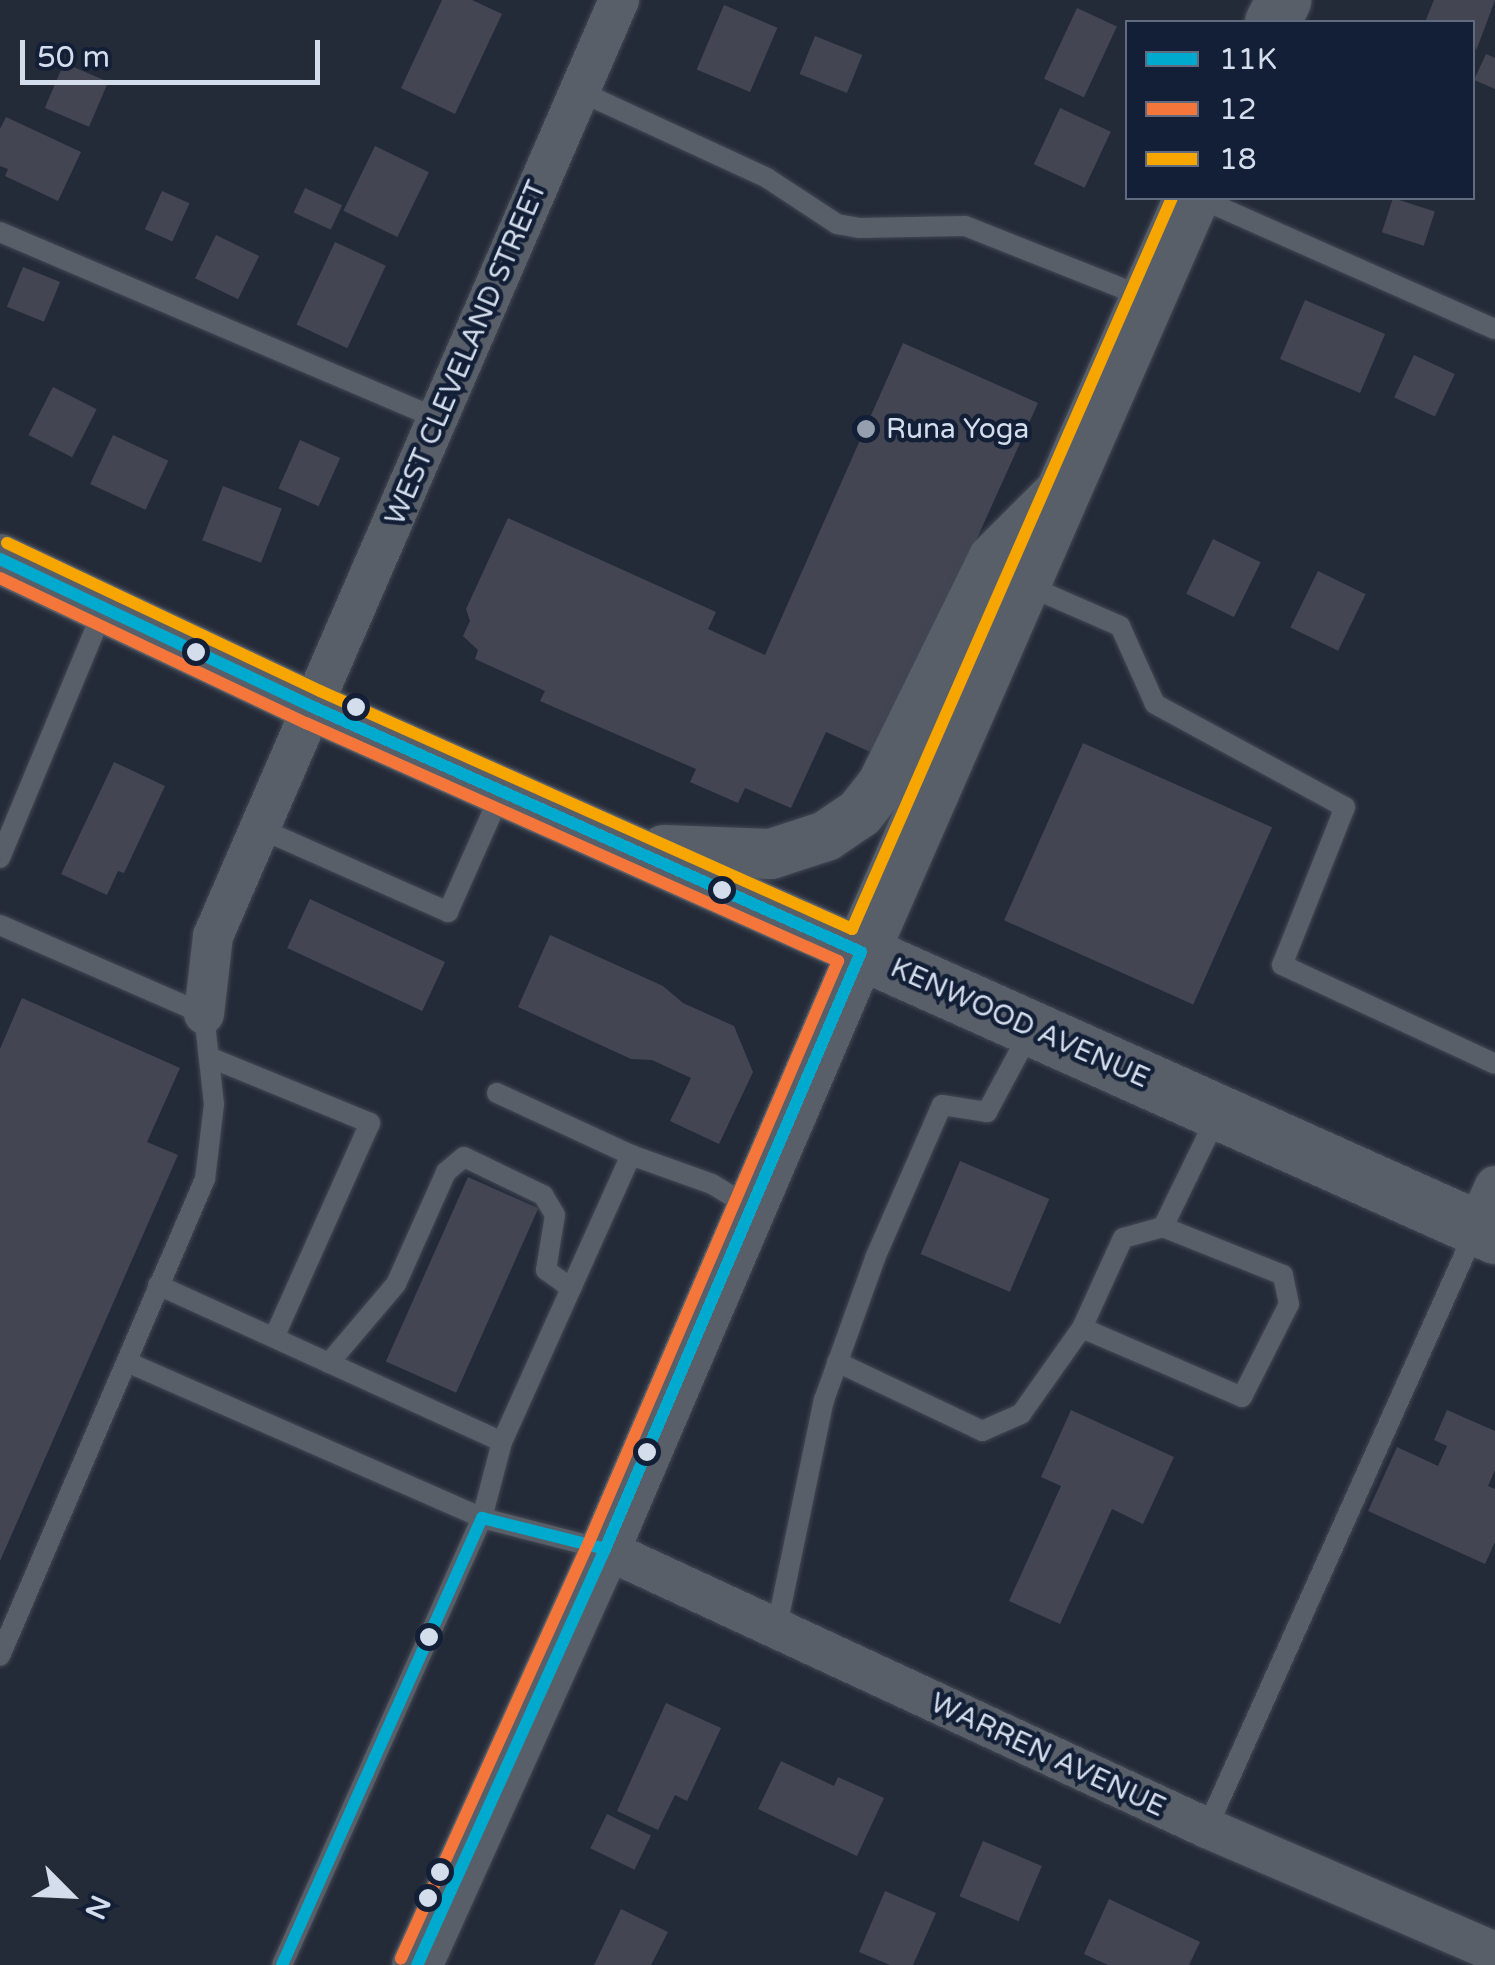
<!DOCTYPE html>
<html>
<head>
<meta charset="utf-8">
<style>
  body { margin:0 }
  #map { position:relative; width:1495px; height:1965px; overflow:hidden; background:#242b38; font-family:"Varela Round",sans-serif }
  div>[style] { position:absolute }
  .building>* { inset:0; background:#434552; transform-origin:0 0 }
  .roads { filter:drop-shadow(0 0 2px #424854) drop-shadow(0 0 2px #424854) }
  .service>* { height:20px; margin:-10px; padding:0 10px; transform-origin:10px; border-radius:10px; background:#595f68 }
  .minor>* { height:40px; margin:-20px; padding:0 20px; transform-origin:20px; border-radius:20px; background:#595f68 }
  .tertiary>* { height:50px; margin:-25px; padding:0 25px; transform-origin:25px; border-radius:25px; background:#595f68 }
  .secondary>* { height:55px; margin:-27.5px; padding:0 27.5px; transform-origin:27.5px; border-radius:27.5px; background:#595f68 }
  .bus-1>* { height:12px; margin:-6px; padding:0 6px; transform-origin:6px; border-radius:6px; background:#00a9ce }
  .bus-2>* { height:12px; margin:-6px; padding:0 6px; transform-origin:6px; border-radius:6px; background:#f5763a }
  .bus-3>* { height:12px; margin:-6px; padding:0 6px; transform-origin:6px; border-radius:6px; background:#f7a600 }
  .dots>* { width:28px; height:28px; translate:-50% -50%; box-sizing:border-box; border:5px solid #121f36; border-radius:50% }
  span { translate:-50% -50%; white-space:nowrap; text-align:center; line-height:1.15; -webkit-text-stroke:9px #121f36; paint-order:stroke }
  .street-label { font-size:28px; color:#d4ddec }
  .poi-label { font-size:28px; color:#d4ddec }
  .left { translate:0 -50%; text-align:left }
  .legend { position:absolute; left:1125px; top:20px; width:350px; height:180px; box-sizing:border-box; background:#121f36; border:2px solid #606b7f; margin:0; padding:12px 18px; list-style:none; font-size:30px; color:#d4ddec }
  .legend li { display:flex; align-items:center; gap:20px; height:50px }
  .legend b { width:50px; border:2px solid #606b7f }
  .north { position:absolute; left:20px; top:1845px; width:100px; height:100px; -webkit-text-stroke:8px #121f36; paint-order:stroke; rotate:114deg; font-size:28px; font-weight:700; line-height:40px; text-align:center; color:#d4ddec }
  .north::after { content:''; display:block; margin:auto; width:35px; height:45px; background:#d4ddec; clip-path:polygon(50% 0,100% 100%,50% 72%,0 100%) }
  .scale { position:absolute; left:20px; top:40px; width:300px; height:45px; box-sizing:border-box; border:5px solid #d4ddec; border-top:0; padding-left:12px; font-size:30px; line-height:35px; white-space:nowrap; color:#d4ddec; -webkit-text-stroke:8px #121f36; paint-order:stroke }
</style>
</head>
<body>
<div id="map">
  <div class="building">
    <i style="clip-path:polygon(442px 0,472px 0,502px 14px,455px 114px,401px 88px)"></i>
    <i style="clip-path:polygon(1434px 0,1495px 0,1476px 51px,1472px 22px,1425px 22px)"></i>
    <i style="left:724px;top:5px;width:58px;height:70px;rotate:23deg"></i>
    <i style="left:1077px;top:8px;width:44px;height:78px;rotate:25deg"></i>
    <i style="left:815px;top:36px;width:51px;height:41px;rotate:22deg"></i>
    <i style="clip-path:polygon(1486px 54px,1495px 58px,1495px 89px,1474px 80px)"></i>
    <i style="left:64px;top:63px;width:48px;height:49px;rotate:23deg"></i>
    <i style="left:1060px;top:108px;width:56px;height:62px;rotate:25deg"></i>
    <i style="clip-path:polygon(6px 117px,81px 152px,58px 201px,5px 176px,8px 169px,0 166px,0 129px)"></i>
    <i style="left:375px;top:146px;width:60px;height:72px;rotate:26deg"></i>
    <i style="left:305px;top:188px;width:41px;height:27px;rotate:25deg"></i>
    <i style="left:162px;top:191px;width:30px;height:42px;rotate:24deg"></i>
    <i style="left:1393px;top:198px;width:44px;height:36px;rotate:18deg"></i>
    <i style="left:216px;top:235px;width:48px;height:48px;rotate:26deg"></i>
    <i style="left:335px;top:242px;width:56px;height:91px;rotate:25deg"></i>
    <i style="left:23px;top:267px;width:40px;height:43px;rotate:22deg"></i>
    <i style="left:1305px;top:300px;width:87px;height:64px;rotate:23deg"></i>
    <i style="clip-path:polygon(903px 343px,1038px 403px,879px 756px,826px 732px,791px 808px,745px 788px,738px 803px,690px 782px,696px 769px,540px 701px,545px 691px,475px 659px,478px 650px,463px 636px,470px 621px,466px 609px,508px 518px,716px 612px,708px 629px,765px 655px)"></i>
    <i style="left:1414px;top:355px;width:45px;height:47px;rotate:25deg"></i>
    <i style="left:53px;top:387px;width:49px;height:54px;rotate:27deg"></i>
    <i style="left:113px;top:435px;width:61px;height:54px;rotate:25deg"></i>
    <i style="left:300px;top:440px;width:44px;height:53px;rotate:24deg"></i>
    <i style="left:223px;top:486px;width:63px;height:58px;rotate:21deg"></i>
    <i style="left:1213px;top:539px;width:53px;height:61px;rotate:26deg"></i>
    <i style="left:1318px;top:571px;width:53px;height:63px;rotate:26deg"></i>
    <i style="left:1083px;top:743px;width:207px;height:194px;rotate:24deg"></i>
    <i style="clip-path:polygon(114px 762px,165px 786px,124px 873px,118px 871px,107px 895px,61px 874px)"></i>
    <i style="left:310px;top:899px;width:149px;height:54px;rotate:25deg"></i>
    <i style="clip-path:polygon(550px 935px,663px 986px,683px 1003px,734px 1026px,753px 1072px,719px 1144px,670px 1121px,691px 1078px,652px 1060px,631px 1059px,518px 1007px)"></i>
    <i style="clip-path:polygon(22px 998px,180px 1068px,147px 1142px,178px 1155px,0 1561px,0 1049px)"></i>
    <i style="left:960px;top:1161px;width:97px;height:101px;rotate:23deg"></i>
    <i style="left:468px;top:1177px;width:77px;height:202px;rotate:24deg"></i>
    <i style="clip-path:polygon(1071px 1410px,1174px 1457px,1143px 1524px,1112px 1509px,1060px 1624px,1009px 1601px,1061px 1486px,1041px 1477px)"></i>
    <i style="clip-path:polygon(1447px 1410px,1495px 1431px,1495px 1470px,1488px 1486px,1495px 1489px,1495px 1542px,1485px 1564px,1368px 1511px,1397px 1447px,1438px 1466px,1447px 1446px,1434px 1440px)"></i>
    <i style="clip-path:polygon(666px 1703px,721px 1728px,687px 1801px,675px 1795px,658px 1830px,617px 1811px)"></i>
    <i style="clip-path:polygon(781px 1761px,834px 1786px,838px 1777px,884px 1798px,857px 1856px,758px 1809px)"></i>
    <i style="left:607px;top:1814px;width:49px;height:38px;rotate:26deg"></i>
    <i style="left:983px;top:1841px;width:64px;height:60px;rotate:23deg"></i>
    <i style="clip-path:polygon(885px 1891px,936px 1913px,913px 1965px,890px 1965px,859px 1952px)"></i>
    <i style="clip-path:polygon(1109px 1899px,1200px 1942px,1189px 1965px,1108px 1965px,1084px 1954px)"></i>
    <i style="clip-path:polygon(621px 1909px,668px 1932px,651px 1965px,594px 1965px)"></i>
  </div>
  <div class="roads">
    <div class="service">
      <i style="left:579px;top:91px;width:207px;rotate:24.8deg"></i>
      <i style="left:767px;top:178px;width:84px;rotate:33.3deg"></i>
      <i style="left:837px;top:224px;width:22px;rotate:10deg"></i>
      <i style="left:859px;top:228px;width:106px;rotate:-1.1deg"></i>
      <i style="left:965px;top:226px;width:193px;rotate:21.6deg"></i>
      <i style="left:1199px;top:198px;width:324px;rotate:23.9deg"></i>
      <i style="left:0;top:232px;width:475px;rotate:23.1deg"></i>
      <i style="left:1026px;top:585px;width:103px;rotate:23.6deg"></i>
      <i style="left:1120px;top:626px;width:85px;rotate:65.8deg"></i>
      <i style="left:1155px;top:704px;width:216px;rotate:28.5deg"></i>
      <i style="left:1345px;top:807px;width:170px;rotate:111.7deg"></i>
      <i style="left:1282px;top:965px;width:235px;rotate:24.9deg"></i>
      <i style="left:261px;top:829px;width:205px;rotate:23.9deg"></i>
      <i style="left:448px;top:912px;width:130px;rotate:-66deg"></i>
      <i style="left:0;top:858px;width:271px;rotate:-67.4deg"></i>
      <i style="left:0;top:925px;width:223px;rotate:23.6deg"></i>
      <i style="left:204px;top:1014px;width:91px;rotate:83.7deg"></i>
      <i style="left:214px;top:1104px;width:76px;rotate:96.8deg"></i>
      <i style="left:205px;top:1179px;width:519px;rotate:113.26deg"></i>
      <i style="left:209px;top:1057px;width:174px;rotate:22.3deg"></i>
      <i style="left:370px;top:1123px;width:235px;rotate:114.1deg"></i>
      <i style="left:497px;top:1093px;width:148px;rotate:24.8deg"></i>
      <i style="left:631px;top:1155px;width:86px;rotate:19.7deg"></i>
      <i style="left:712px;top:1184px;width:46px;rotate:31.6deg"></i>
      <i style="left:1163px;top:1227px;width:41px;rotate:164.6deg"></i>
      <i style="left:1123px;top:1238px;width:99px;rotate:114.5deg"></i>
      <i style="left:1082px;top:1328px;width:174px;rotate:23.3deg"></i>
      <i style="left:1242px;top:1397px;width:104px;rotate:-63.2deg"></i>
      <i style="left:1289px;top:1304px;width:30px;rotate:-102deg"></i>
      <i style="left:1283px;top:1275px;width:129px;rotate:-158.2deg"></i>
      <i style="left:1163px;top:1227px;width:126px;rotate:-64deg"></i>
      <i style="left:158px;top:1285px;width:378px;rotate:24.5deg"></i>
      <i style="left:127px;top:1362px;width:388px;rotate:23.7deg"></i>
      <i style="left:482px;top:1518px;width:125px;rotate:14.4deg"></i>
      <i style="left:837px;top:1362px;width:161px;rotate:25.4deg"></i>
      <i style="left:982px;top:1431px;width:43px;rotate:-23.6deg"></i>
      <i style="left:1021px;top:1414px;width:105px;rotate:-54.7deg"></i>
      <i style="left:329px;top:1363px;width:104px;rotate:-49.7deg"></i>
      <i style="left:396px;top:1284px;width:123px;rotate:-65.9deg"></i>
      <i style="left:446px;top:1172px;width:23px;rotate:-40deg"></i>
      <i style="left:464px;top:1157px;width:88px;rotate:25.7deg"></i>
      <i style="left:543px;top:1195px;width:23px;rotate:59deg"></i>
      <i style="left:555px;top:1215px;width:56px;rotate:99.3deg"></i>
      <i style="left:546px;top:1270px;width:31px;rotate:36deg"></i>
      <i style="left:776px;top:1631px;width:236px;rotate:-78.3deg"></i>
      <i style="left:824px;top:1400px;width:151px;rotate:-70.2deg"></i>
      <i style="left:875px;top:1258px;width:167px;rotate:-66.4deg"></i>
      <i style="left:942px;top:1105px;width:46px;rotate:8.8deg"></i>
      <i style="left:987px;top:1112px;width:93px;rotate:-61.8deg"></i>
      <i style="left:1207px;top:1828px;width:657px;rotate:-65.82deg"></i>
      <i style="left:282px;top:1965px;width:490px;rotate:-65.9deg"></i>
      <i style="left:482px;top:1518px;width:79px;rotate:-75.3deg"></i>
      <i style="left:502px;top:1442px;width:315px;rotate:-65.8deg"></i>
    </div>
    <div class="minor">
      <i style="left:204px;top:1014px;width:79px;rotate:-83.4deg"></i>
      <i style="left:213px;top:936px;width:1020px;rotate:-66.55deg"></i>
      <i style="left:1476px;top:1228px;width:46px;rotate:-65.7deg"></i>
      <i style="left:605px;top:1549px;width:664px;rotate:24.87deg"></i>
      <i style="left:1207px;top:1828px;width:314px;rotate:23.3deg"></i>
    </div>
    <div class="tertiary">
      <i style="left:0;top:559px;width:346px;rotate:25.3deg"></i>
      <i style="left:313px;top:707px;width:600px;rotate:24.09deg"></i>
      <i style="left:861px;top:952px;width:650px;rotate:113.21deg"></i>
      <i style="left:605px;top:1549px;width:457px;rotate:114.3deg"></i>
      <i style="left:664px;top:850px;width:107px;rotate:2.1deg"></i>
      <i style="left:771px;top:854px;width:58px;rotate:-18.1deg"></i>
      <i style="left:826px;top:836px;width:41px;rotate:-34.1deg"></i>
      <i style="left:860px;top:813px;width:36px;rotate:-52deg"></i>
      <i style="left:882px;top:785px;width:252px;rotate:-63.8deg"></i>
      <i style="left:993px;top:559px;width:96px;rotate:-45deg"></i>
    </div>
    <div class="secondary">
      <i style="left:1272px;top:22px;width:25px;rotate:-63deg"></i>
      <i style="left:1191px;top:198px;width:823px;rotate:113.64deg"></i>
      <i style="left:861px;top:952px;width:695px;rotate:24.13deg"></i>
    </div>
  </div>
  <div class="bus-1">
    <i style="left:0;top:559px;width:346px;rotate:25.3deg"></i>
    <i style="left:313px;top:707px;width:600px;rotate:24.09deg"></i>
    <i style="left:861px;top:952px;width:650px;rotate:113.21deg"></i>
    <i style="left:605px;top:1549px;width:457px;rotate:114.3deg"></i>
    <i style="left:282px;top:1965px;width:490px;rotate:-65.9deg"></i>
    <i style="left:482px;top:1518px;width:127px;rotate:14.1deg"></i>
  </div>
  <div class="bus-2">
    <i style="left:0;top:578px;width:339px;rotate:25.4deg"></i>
    <i style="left:306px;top:723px;width:583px;rotate:24.1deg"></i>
    <i style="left:838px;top:961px;width:632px;rotate:113.2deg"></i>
    <i style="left:589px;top:1542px;width:457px;rotate:114.3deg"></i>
  </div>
  <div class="bus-3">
    <i style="left:7px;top:543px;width:346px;rotate:25.3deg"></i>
    <i style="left:320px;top:691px;width:583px;rotate:24.1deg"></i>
    <i style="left:852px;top:929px;width:798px;rotate:-66.36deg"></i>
  </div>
  <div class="dots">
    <i style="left:866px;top:429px;background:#969fad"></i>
    <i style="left:196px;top:652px;background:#d4ddec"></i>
    <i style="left:356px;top:707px;background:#d4ddec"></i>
    <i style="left:722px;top:890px;background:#d4ddec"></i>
    <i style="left:647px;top:1452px;background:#d4ddec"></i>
    <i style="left:429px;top:1637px;background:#d4ddec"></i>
    <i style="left:440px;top:1872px;background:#d4ddec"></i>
    <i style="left:428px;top:1898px;background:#d4ddec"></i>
  </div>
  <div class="street-label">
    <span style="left:466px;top:353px;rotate:-67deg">WEST CLEVELAND STREET</span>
    <span style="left:1020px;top:1023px;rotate:24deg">KENWOOD AVENUE</span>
    <span style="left:1048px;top:1755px;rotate:25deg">WARREN AVENUE</span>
  </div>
  <div class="poi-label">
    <span class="left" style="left:886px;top:429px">Runa Yoga</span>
  </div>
  <ul class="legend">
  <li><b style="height:12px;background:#00a9ce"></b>11K</li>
  <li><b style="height:12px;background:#f5763a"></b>12</li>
  <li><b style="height:12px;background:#f7a600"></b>18</li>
  </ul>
  <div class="north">N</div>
  <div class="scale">50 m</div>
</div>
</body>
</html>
